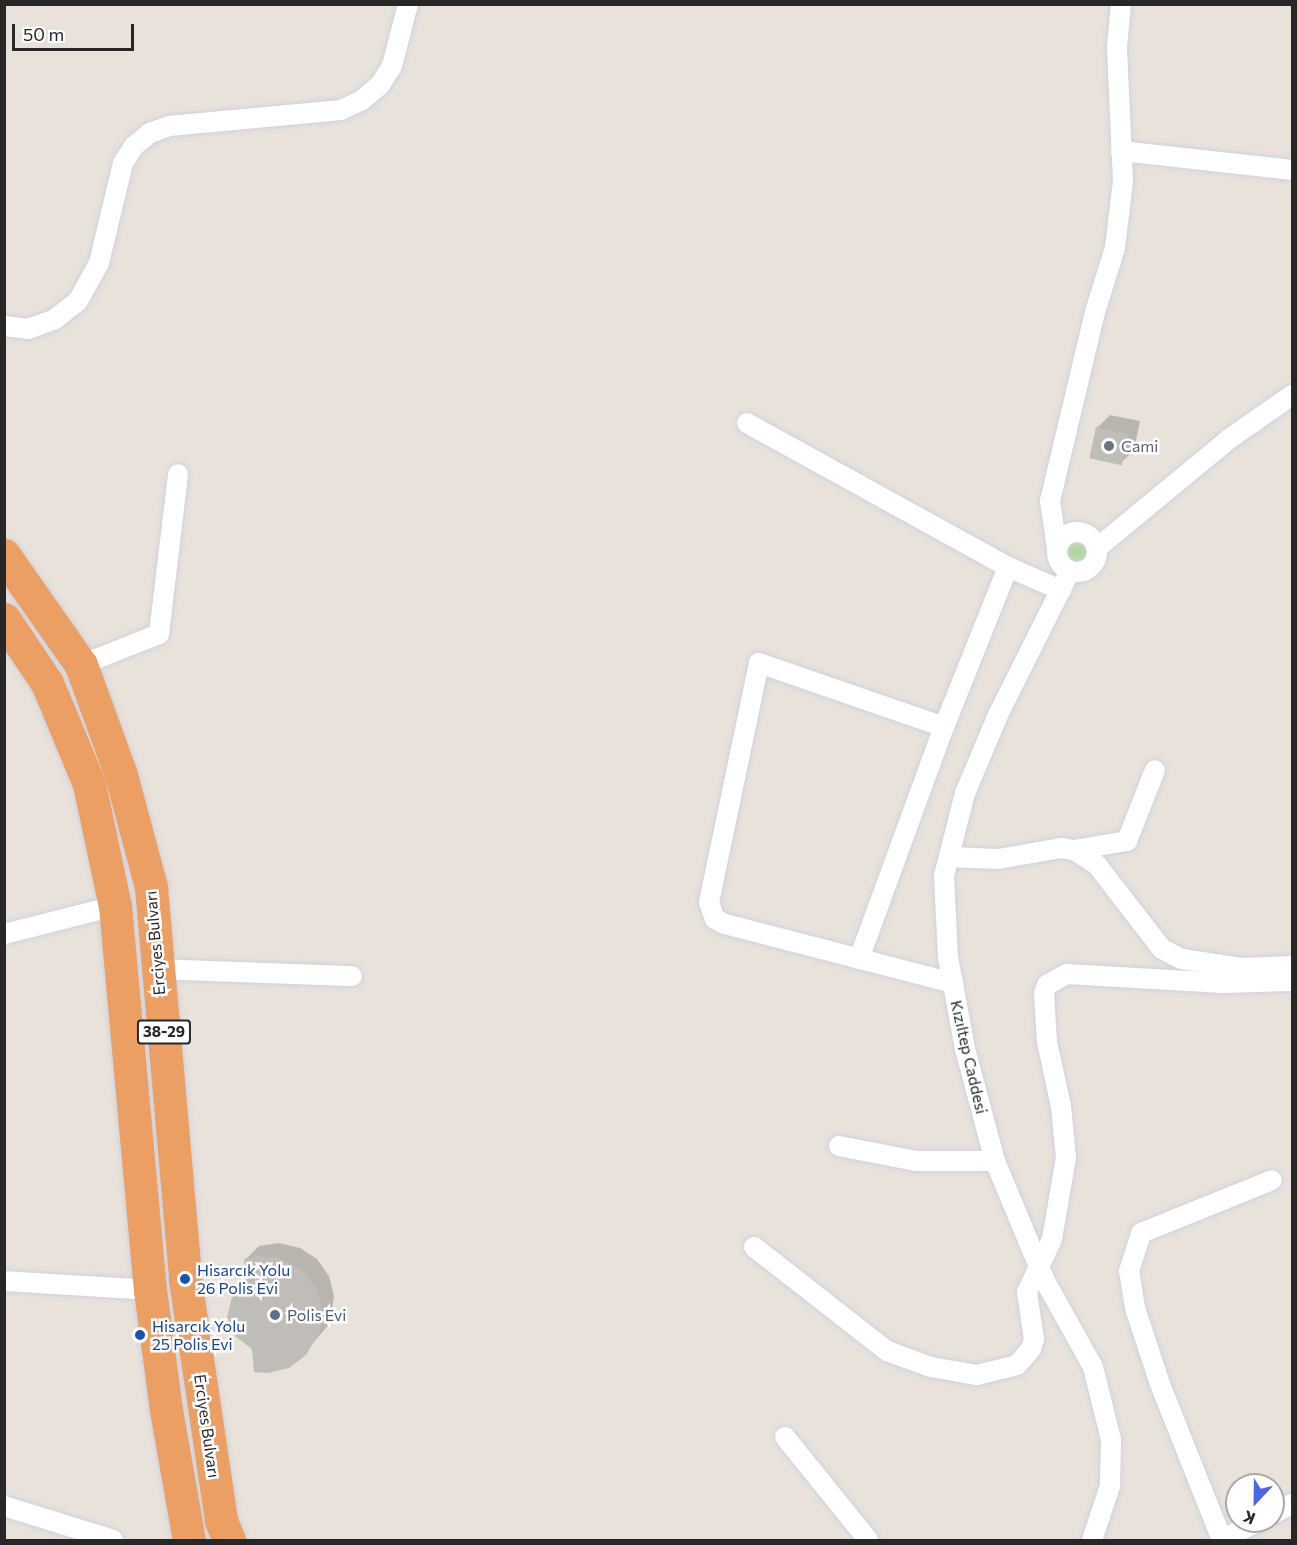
<!DOCTYPE html>
<html>
<head>
<meta charset="utf-8">
<style>
  body { margin:0 }
  #map { position:relative; width:1297px; height:1545px; overflow:hidden; background:#e8e2da; font-family:Commissioner,sans-serif }
  div>[style] { position:absolute }
  .green>* { inset:0; background:#b0d99c }
  .round { border-radius:50% }
  .shadow>* { inset:0; background:#0003 }
  .building>* { inset:0; background:#c0bcb7; transform-origin:0 0 }
  .roads { filter:drop-shadow(0 0 2px #d0d2de) drop-shadow(0 0 2px #d0d2de) }
  .street>* { height:20px; margin:-10px; padding:0 10px; transform-origin:10px; border-radius:10px; background:#fff }
  .street>.ring { margin:-10px; padding:0; box-sizing:content-box; background:none; border:20px solid #fff; border-radius:50% }
  .highway>* { height:33px; margin:-16.5px; padding:0 16.5px; transform-origin:16.5px; border-radius:16.5px; background:#eb9f63 }
  .dots>* { width:16px; height:16px; translate:-50% -50%; box-sizing:border-box; border:3px solid #fff; border-radius:50% }
  span { translate:-50% -50%; white-space:nowrap; text-align:center; line-height:1.15; -webkit-text-stroke:5px #fff; paint-order:stroke }
  .shield-label span { padding:2px 4px; background:#fff; border:2px solid; border-radius:4px; -webkit-text-stroke-width:0 }
  .shield-label { font-size:15px; color:#272727; font-weight:700 }
  .worship-label { font-size:16px; color:#5b616d }
  .left { translate:0 -50%; text-align:left }
  .street-label { font-size:16px; color:#272727 }
  .transit-label { font-size:16px; color:#164399 }
  .service-label { font-size:16px; color:#4e5e75 }
  .frame { position:absolute; inset:0; border:6px solid #272727; pointer-events:none }
  .north { position:absolute; left:1225px; top:1473px; width:60px; height:60px; box-sizing:border-box; background:#fff; border:2px solid #a9a9a9; border-radius:50%; rotate:202deg; font-size:16px; font-weight:700; line-height:24px; text-align:center; color:#272727 }
  .north::after { content:''; display:block; margin:auto; width:21px; height:27px; background:#4b66e4; clip-path:polygon(50% 0,100% 100%,50% 72%,0 100%) }
  .scale { position:absolute; left:12px; top:24px; width:122px; height:27px; box-sizing:border-box; border:3px solid #272727; border-top:0; padding-left:8px; font-size:18px; line-height:21px; white-space:nowrap; color:#272727; -webkit-text-stroke:4px #fff; paint-order:stroke }
</style>
</head>
<body>
<div id="map">
  <div class="green">
    <i class="round" style="left:1065px;top:540px;width:24px;height:24px"></i>
  </div>
  <div class="shadow">
    <i style="clip-path:polygon(1110px 415px,1140px 421px,1134px 450px,1121px 463px,1097px 428px)"></i>
    <i style="clip-path:polygon(279px 1243px,300px 1248px,317px 1259px,329px 1276px,334px 1296px,330px 1323px,307px 1350px,253px 1348px,239px 1339px,230px 1325px,231px 1301px,248px 1283px,246px 1259px,259px 1246px)"></i>
  </div>
  <div class="building">
    <i style="left:1096px;top:427px;width:33px;height:32px;rotate:12deg"></i>
    <i style="clip-path:polygon(259px 1256px,280px 1258px,304px 1272px,317px 1289px,322px 1310px,320px 1331px,306px 1355px,289px 1368px,268px 1373px,254px 1372px,252px 1349px,235px 1336px,227px 1317px,232px 1297px,246px 1282px,244px 1259px)"></i>
  </div>
  <div class="roads">
    <div class="street">
      <i style="left:1121px;top:151px;width:172px;rotate:6.3deg"></i>
      <i style="left:4px;top:326px;width:24px;rotate:7deg"></i>
      <i style="left:28px;top:329px;width:29px;rotate:-20deg"></i>
      <i style="left:55px;top:319px;width:29px;rotate:-38deg"></i>
      <i style="left:78px;top:301px;width:43px;rotate:-61.1deg"></i>
      <i style="left:99px;top:263px;width:103px;rotate:-76.5deg"></i>
      <i style="left:123px;top:163px;width:20px;rotate:-57deg"></i>
      <i style="left:134px;top:146px;width:21px;rotate:-39deg"></i>
      <i style="left:150px;top:133px;width:20px;rotate:-20deg"></i>
      <i style="left:169px;top:126px;width:173px;rotate:-5.3deg"></i>
      <i style="left:341px;top:110px;width:23px;rotate:-25deg"></i>
      <i style="left:362px;top:100px;width:23px;rotate:-40deg"></i>
      <i style="left:380px;top:85px;width:22px;rotate:-58deg"></i>
      <i style="left:392px;top:66px;width:64px;rotate:-75.5deg"></i>
      <i style="left:747px;top:423px;width:298px;rotate:28.9deg"></i>
      <i style="left:1008px;top:567px;width:58px;rotate:23.5deg"></i>
      <i class="ring" style="left:1057px;top:532px;width:20px;height:20px"></i>
      <i style="left:1057px;top:548px;width:48px;rotate:-98.5deg"></i>
      <i style="left:1050px;top:501px;width:194px;rotate:-76.6deg"></i>
      <i style="left:1095px;top:312px;width:67px;rotate:-72.6deg"></i>
      <i style="left:1115px;top:248px;width:67px;rotate:-83.2deg"></i>
      <i style="left:1123px;top:181px;width:134px;rotate:-92.6deg"></i>
      <i style="left:1117px;top:47px;width:43px;rotate:-84.7deg"></i>
      <i style="left:1097px;top:548px;width:171px;rotate:-39.5deg"></i>
      <i style="left:1229px;top:439px;width:77px;rotate:-34.9deg"></i>
      <i style="left:1070px;top:571px;width:161px;rotate:116.6deg"></i>
      <i style="left:998px;top:715px;width:85px;rotate:112.9deg"></i>
      <i style="left:965px;top:793px;width:86px;rotate:104.2deg"></i>
      <i style="left:944px;top:876px;width:81px;rotate:87.2deg"></i>
      <i style="left:948px;top:957px;width:94px;rotate:79.5deg"></i>
      <i style="left:965px;top:1049px;width:116px;rotate:75deg"></i>
      <i style="left:995px;top:1161px;width:128px;rotate:67.4deg"></i>
      <i style="left:1044px;top:1279px;width:101px;rotate:60.9deg"></i>
      <i style="left:1093px;top:1367px;width:75px;rotate:76.1deg"></i>
      <i style="left:1111px;top:1440px;width:46px;rotate:91.2deg"></i>
      <i style="left:1110px;top:1486px;width:57px;rotate:108.4deg"></i>
      <i style="left:81px;top:665px;width:84px;rotate:-21.7deg"></i>
      <i style="left:159px;top:634px;width:161px;rotate:-83.2deg"></i>
      <i style="left:944px;top:727px;width:196px;rotate:-160.9deg"></i>
      <i style="left:759px;top:663px;width:244px;rotate:101.8deg"></i>
      <i style="left:709px;top:902px;width:18px;rotate:71deg"></i>
      <i style="left:715px;top:919px;width:11px;rotate:27deg"></i>
      <i style="left:725px;top:924px;width:236px;rotate:14.5deg"></i>
      <i style="left:1074px;top:850px;width:54px;rotate:-9.6deg"></i>
      <i style="left:1127px;top:841px;width:76px;rotate:-68.5deg"></i>
      <i style="left:949px;top:857px;width:49px;rotate:2.3deg"></i>
      <i style="left:998px;top:859px;width:64px;rotate:-9.9deg"></i>
      <i style="left:1061px;top:848px;width:13px;rotate:9deg"></i>
      <i style="left:1074px;top:850px;width:27px;rotate:33deg"></i>
      <i style="left:1097px;top:865px;width:106px;rotate:52.3deg"></i>
      <i style="left:1162px;top:949px;width:22px;rotate:27deg"></i>
      <i style="left:1182px;top:959px;width:61px;rotate:8.5deg"></i>
      <i style="left:1242px;top:968px;width:50px;rotate:-2.3deg"></i>
      <i style="left:4px;top:934px;width:114px;rotate:-14.2deg"></i>
      <i style="left:859px;top:959px;width:247px;rotate:-69.9deg"></i>
      <i style="left:944px;top:727px;width:172px;rotate:-68.2deg"></i>
      <i style="left:158px;top:969px;width:194px;rotate:2.1deg"></i>
      <i style="left:839px;top:1146px;width:78px;rotate:11deg"></i>
      <i style="left:916px;top:1161px;width:79px"></i>
      <i style="left:754px;top:1247px;width:169px;rotate:38deg"></i>
      <i style="left:887px;top:1351px;width:47px;rotate:20deg"></i>
      <i style="left:931px;top:1367px;width:47px;rotate:9.9deg"></i>
      <i style="left:977px;top:1375px;width:41px;rotate:-14deg"></i>
      <i style="left:1017px;top:1365px;width:21px;rotate:-49deg"></i>
      <i style="left:1031px;top:1349px;width:10px;rotate:-73deg"></i>
      <i style="left:1034px;top:1339px;width:48px;rotate:-98.5deg"></i>
      <i style="left:1027px;top:1292px;width:59px;rotate:-64.7deg"></i>
      <i style="left:1052px;top:1239px;width:82px;rotate:-80.2deg"></i>
      <i style="left:1066px;top:1158px;width:52px;rotate:-95.5deg"></i>
      <i style="left:1061px;top:1106px;width:66px;rotate:-102.3deg"></i>
      <i style="left:1047px;top:1042px;width:49px;rotate:-93.5deg"></i>
      <i style="left:1044px;top:993px;width:9px;rotate:-69deg"></i>
      <i style="left:1047px;top:985px;width:23px;rotate:-29deg"></i>
      <i style="left:1067px;top:974px;width:156px;rotate:3.3deg"></i>
      <i style="left:1223px;top:983px;width:69px;rotate:-1.7deg"></i>
      <i style="left:4px;top:1281px;width:146px;rotate:3.5deg"></i>
      <i style="left:785px;top:1437px;width:132px;rotate:51.1deg"></i>
      <i style="left:4px;top:1506px;width:114px;rotate:17.3deg"></i>
      <i style="left:1273px;top:1514px;width:21px;rotate:-28deg"></i>
      <i style="left:1221px;top:1540px;width:42px;rotate:-26.6deg"></i>
      <i style="left:1222px;top:1540px;width:168px;rotate:-111.7deg"></i>
      <i style="left:1160px;top:1384px;width:80px;rotate:-108.2deg"></i>
      <i style="left:1135px;top:1308px;width:37px;rotate:-99deg"></i>
      <i style="left:1129px;top:1271px;width:40px;rotate:-72deg"></i>
      <i style="left:1141px;top:1233px;width:141px;rotate:-22deg"></i>
    </div>
    <div class="highway">
      <i style="left:4px;top:555px;width:134px;rotate:55deg"></i>
      <i style="left:81px;top:665px;width:117px;rotate:70deg"></i>
      <i style="left:121px;top:775px;width:116px;rotate:75deg"></i>
      <i style="left:151px;top:887px;width:393px;rotate:85deg"></i>
      <i style="left:185px;top:1279px;width:245px;rotate:81.5deg"></i>
      <i style="left:221px;top:1521px;width:21px;rotate:67deg"></i>
      <i style="left:4px;top:619px;width:77px;rotate:56.1deg"></i>
      <i style="left:47px;top:683px;width:109px;rotate:67.4deg"></i>
      <i style="left:89px;top:784px;width:125px;rotate:78deg"></i>
      <i style="left:115px;top:906px;width:386px;rotate:84.8deg"></i>
      <i style="left:150px;top:1290px;width:121px;rotate:82.4deg"></i>
      <i style="left:166px;top:1410px;width:132px;rotate:80deg"></i>
    </div>
  </div>
  <div class="dots">
    <i style="left:1109px;top:446px;background:#6b7280"></i>
    <i style="left:185px;top:1279px;background:#1a4fb4"></i>
    <i style="left:275px;top:1315px;background:#5c6f8a"></i>
    <i style="left:140px;top:1335px;background:#1a4fb4"></i>
  </div>
  <div class="shield-label">
    <span style="left:164px;top:1032px">38-29</span>
  </div>
  <div class="worship-label">
    <span class="left" style="left:1121px;top:446px">Cami</span>
  </div>
  <div class="street-label">
    <span style="left:155px;top:943px;rotate:-95deg">Erciyes Bulvarı</span>
    <span style="left:969px;top:1057px;rotate:77deg">Kızıltep Caddesi</span>
    <span style="left:207px;top:1426px;rotate:82deg">Erciyes Bulvarı</span>
  </div>
  <div class="transit-label">
    <span class="left" style="left:197px;top:1279px">Hisarcık Yolu<br>26 Polis Evi</span>
    <span class="left" style="left:152px;top:1335px">Hisarcık Yolu<br>25 Polis Evi</span>
  </div>
  <div class="service-label">
    <span class="left" style="left:287px;top:1315px">Polis Evi</span>
  </div>
  <div class="frame"></div>
  <div class="north">K</div>
  <div class="scale">50 m</div>
</div>
</body>
</html>
